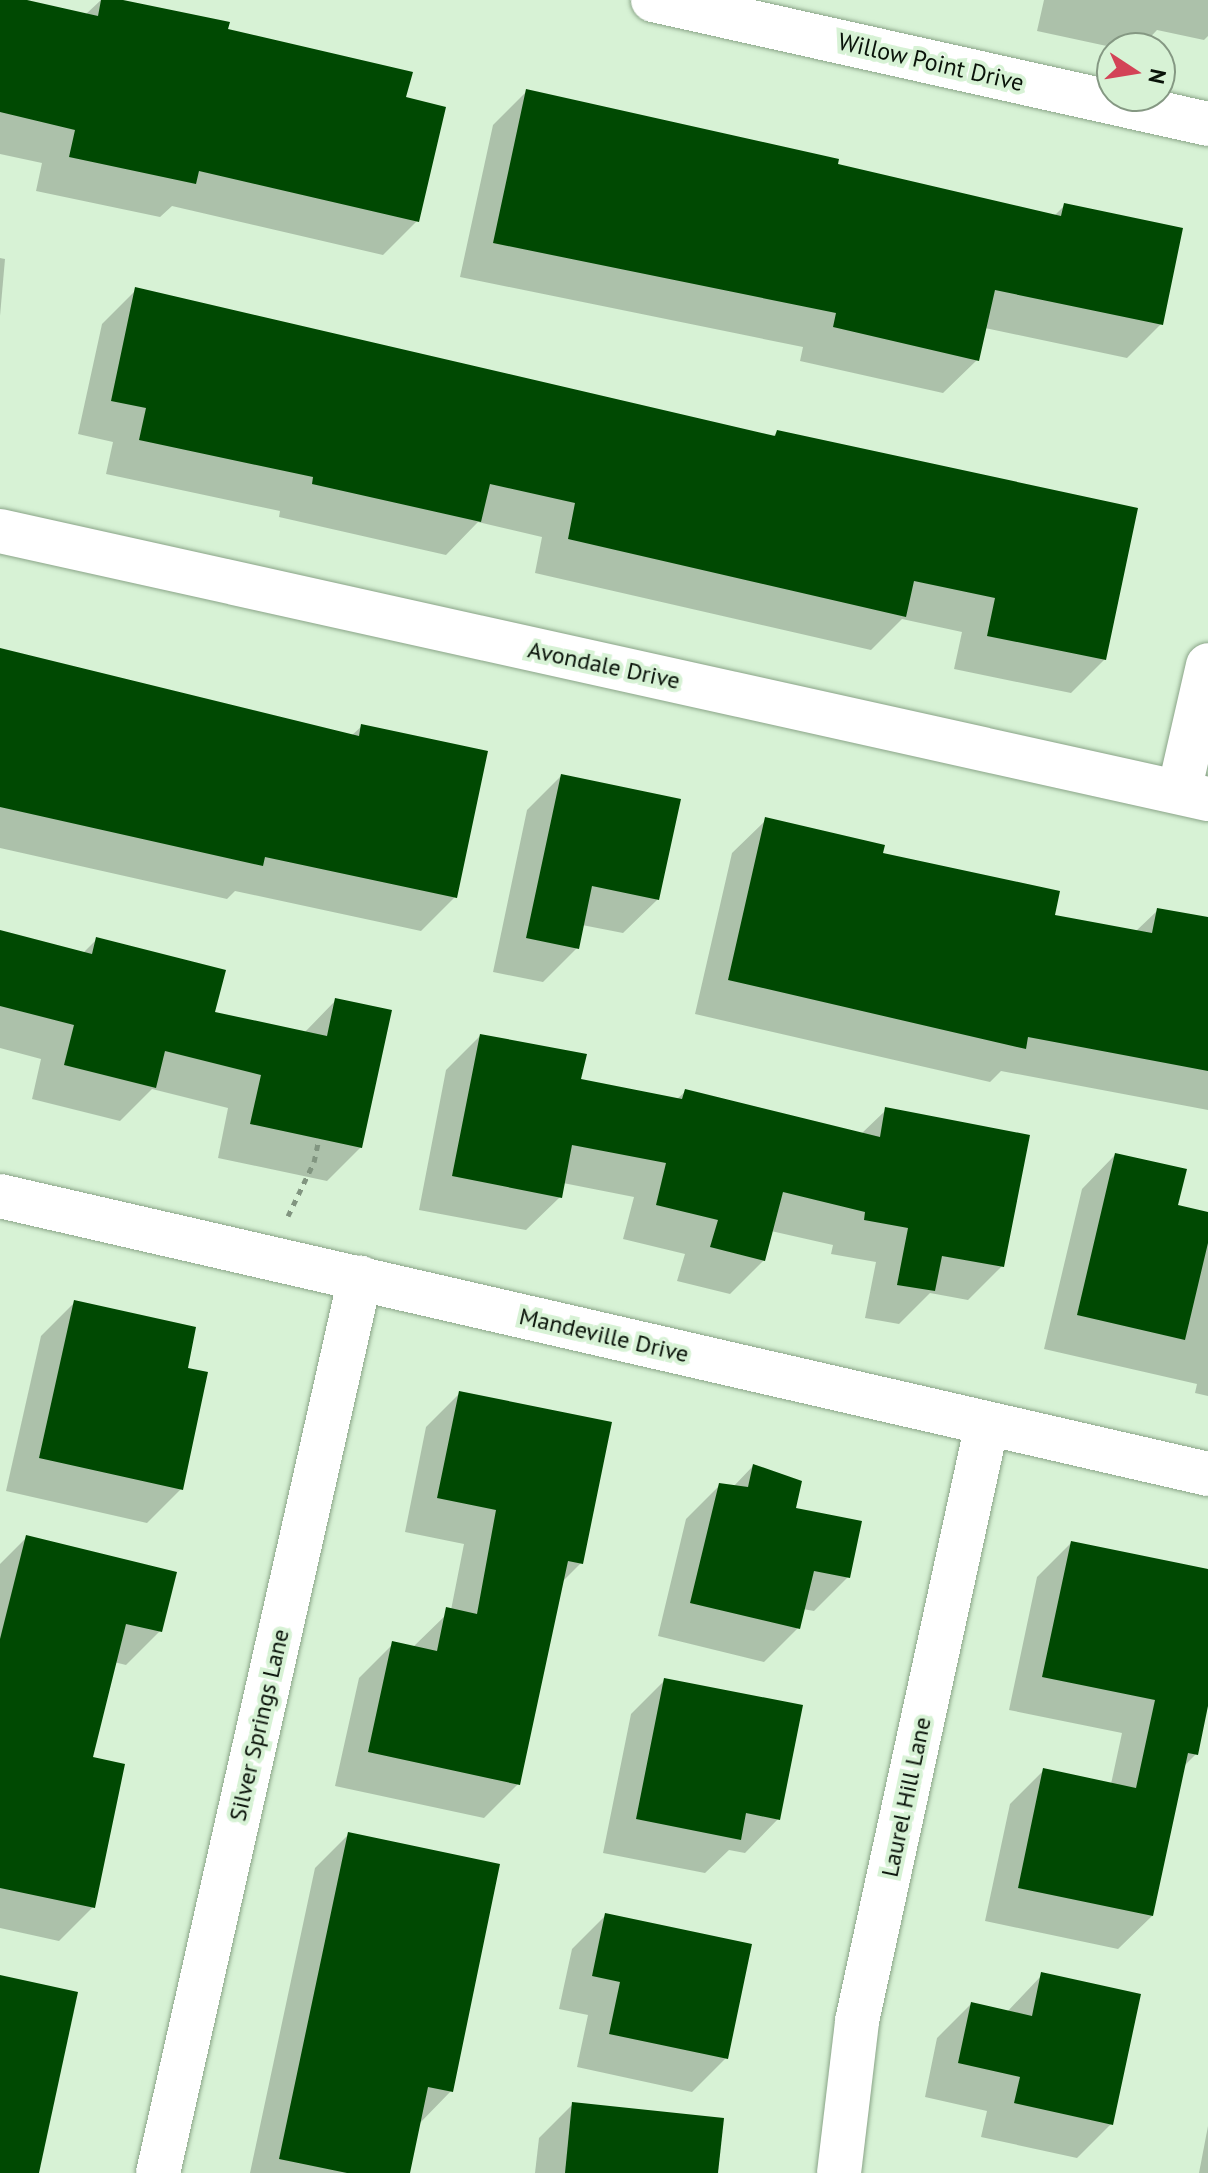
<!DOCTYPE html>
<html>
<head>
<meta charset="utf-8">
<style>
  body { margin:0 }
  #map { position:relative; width:1208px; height:2173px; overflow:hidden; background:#d7f2d5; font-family:"PT Sans",sans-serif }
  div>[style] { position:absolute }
  .shadow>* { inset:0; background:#0003 }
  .building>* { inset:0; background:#004902 }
  .path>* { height:5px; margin-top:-2.5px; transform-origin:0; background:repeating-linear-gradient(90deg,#819580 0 6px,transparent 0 12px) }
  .roads { filter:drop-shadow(0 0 2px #8aa488) drop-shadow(0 0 2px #8aa488) }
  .minor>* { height:44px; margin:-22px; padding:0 22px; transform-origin:22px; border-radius:22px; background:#fff }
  span { translate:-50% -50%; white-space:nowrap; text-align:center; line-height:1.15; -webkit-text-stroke:8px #d7f2d5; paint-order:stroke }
  .street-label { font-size:24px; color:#091209 }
  .north { position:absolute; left:1096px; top:32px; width:80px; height:80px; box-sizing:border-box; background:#d7f2d5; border:2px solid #859883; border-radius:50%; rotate:102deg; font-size:22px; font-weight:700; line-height:32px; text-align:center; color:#091209 }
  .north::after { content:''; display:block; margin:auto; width:28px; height:36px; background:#d34357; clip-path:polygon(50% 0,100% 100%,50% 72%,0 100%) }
</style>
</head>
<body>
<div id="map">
  <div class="shadow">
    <i style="clip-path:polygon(0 0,85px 15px,101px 0,113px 0,226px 30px,404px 99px,417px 221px,383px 255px,172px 206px,160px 217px,36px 191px,42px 163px,0 154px)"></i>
    <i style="clip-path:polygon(1044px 0,1208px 0,1208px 36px,1204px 40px,1157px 30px,1140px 48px,1116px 48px,1037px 31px)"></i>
    <i style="clip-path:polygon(527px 91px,1054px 216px,1065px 205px,1161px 324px,1127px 358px,985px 328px,977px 360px,943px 393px,800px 361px,803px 347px,460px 277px,493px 125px)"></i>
    <i style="clip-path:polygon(0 258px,5px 259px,0 316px)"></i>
    <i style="clip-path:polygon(136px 290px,772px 438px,777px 432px,1105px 659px,1071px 693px,954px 669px,962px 632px,902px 619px,871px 650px,535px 573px,542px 537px,478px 522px,446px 555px,279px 517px,280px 511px,106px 474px,113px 442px,78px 434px,102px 324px)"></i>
    <i style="clip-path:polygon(0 652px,351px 736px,362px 726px,455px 897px,421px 931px,235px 891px,227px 899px,0 848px)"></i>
    <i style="clip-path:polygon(561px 776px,657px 900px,623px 933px,582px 925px,577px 948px,543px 982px,493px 972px,527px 810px)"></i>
    <i style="clip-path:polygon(766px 820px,1052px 916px,1135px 932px,1158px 910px,1208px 919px,1208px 1110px,1001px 1071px,990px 1082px,695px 1014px,732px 853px)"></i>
    <i style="clip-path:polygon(0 932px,83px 953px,96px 940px,213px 1013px,304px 1033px,336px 1000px,361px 1147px,327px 1181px,218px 1158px,228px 1108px,152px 1089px,120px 1121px,32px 1099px,41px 1059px,0 1048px)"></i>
    <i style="clip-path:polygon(480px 1036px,579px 1081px,676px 1100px,686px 1091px,861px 1134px,886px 1110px,1002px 1266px,968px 1300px,930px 1293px,899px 1324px,865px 1318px,876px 1262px,831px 1254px,833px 1245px,771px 1231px,764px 1260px,730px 1294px,677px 1281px,685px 1254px,623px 1239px,634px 1197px,563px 1183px,560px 1197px,526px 1230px,419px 1210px,446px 1070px)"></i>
    <i style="clip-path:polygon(1115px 1155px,1176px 1207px,1208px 1214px,1208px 1396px,1195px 1393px,1197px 1384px,1044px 1349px,1082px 1189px)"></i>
    <i style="clip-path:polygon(75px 1302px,185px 1369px,181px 1489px,147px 1523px,6px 1491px,41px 1336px)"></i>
    <i style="clip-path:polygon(460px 1393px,581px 1563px,562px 1582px,518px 1784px,484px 1818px,335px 1786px,359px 1678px,393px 1644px,412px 1648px,451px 1610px,464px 1544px,405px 1532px,426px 1427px)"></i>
    <i style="clip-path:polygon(753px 1466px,848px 1577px,814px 1611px,803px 1609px,798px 1628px,764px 1662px,658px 1636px,686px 1519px,720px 1485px,733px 1487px)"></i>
    <i style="clip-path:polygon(27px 1537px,160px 1631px,126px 1665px,114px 1662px,91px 1758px,93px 1907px,59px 1941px,0 1928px,0 1564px)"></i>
    <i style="clip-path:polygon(1071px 1543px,1208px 1571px,1208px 1696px,1196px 1754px,1183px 1767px,1152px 1916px,1118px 1949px,985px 1921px,1010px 1804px,1044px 1770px,1111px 1784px,1122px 1733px,1009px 1710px,1037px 1577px)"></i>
    <i style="clip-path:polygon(665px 1680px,778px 1819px,745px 1853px,729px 1850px,705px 1873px,603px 1853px,631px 1714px)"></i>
    <i style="clip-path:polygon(349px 1834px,451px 2091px,418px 2125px,408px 2173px,250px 2173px,315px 1868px)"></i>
    <i style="clip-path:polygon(606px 1915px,726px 2058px,692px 2092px,577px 2067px,588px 2015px,559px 2009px,572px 1949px)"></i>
    <i style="clip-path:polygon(1042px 1975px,1111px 2124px,1077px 2158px,981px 2137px,987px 2111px,925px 2097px,937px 2038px,971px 2004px,1007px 2012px)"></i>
    <i style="clip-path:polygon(573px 2104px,716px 2173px,535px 2173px,539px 2138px)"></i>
    <i style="clip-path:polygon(1208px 2126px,1208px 2173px,1199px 2173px)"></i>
  </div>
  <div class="building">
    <i style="clip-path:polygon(0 0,27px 0,98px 16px,101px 0,123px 0,230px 22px,228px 29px,413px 72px,406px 97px,446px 107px,419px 222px,199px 171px,196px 184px,69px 157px,75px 130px,0 112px)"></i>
    <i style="clip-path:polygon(526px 89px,839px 159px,838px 164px,1061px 216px,1064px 203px,1183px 228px,1163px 325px,995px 290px,979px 361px,833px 327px,836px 313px,493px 243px)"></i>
    <i style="clip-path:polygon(135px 287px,775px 436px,777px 430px,1138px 508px,1106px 660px,987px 636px,995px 598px,914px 581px,906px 617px,568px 539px,575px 503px,490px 484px,481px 522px,312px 484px,313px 477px,139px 440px,146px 408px,111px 401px)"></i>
    <i style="clip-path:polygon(0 648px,359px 736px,361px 724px,488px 751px,457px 898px,265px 857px,263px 866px,0 807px)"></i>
    <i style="clip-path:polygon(561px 774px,681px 799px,659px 900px,592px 886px,579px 949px,526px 938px)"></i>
    <i style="clip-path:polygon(765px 817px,885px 845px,883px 853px,1060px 891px,1055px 915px,1152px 933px,1157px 908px,1208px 917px,1208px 1071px,1028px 1037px,1026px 1049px,728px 980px)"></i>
    <i style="clip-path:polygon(0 930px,92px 954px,96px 937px,226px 970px,215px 1012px,327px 1036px,335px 998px,392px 1010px,362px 1148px,250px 1124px,261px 1075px,165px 1051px,156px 1088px,64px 1065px,74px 1025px,0 1006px)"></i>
    <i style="clip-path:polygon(480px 1034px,587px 1054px,581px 1079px,682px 1099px,685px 1089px,880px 1137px,885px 1107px,1030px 1135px,1004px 1267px,942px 1256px,935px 1291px,897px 1285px,908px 1228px,864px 1220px,865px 1212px,783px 1192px,765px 1261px,710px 1247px,718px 1220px,656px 1205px,666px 1163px,572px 1145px,562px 1198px,452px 1176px)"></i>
    <i style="clip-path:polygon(1115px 1153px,1187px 1169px,1178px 1205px,1208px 1212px,1208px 1243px,1185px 1340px,1077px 1315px)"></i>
    <i style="clip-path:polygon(74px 1300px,196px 1327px,188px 1368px,208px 1372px,183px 1490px,39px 1458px)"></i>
    <i style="clip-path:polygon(459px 1391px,612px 1422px,583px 1564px,568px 1561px,520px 1785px,368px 1752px,392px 1641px,437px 1651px,446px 1607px,477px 1614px,496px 1510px,437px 1498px)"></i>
    <i style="clip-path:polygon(753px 1464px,802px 1481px,796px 1508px,862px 1521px,850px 1578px,814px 1571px,800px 1629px,690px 1603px,719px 1483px,748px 1487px)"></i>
    <i style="clip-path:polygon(26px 1535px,177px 1572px,162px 1632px,126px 1624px,93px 1757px,125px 1764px,95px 1908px,0 1888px,0 1639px)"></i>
    <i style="clip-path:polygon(1071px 1541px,1208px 1569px,1208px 1706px,1198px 1755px,1188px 1753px,1153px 1916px,1018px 1888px,1043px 1768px,1136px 1788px,1155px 1700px,1042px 1677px)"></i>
    <i style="clip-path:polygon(664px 1678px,803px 1705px,780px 1820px,746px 1813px,741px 1840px,636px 1819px)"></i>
    <i style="clip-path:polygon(348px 1832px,500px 1864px,453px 2092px,428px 2087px,410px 2173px,347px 2173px,279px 2159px)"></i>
    <i style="clip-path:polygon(605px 1913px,752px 1944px,728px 2059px,609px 2034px,620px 1982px,592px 1976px)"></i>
    <i style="clip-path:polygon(1041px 1972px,1141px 1994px,1113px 2125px,1014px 2103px,1020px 2077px,958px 2063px,971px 2002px,1032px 2016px)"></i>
    <i style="clip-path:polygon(0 1975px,78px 1992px,39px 2173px,0 2173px)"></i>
    <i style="clip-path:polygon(572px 2102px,724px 2118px,718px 2173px,565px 2173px)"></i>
  </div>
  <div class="path">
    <i style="left:288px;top:1216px;width:60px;rotate:-64.3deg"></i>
    <i style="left:314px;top:1162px;width:24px;rotate:-78deg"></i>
  </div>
  <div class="roads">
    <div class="minor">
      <i style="left:653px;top:0;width:569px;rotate:12.59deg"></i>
      <i style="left:0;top:531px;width:1237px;rotate:12.51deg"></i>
      <i style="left:1179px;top:792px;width:130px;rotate:-77.1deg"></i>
      <i style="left:0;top:1196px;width:1240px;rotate:12.96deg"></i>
      <i style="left:158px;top:2173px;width:918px;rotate:-77.28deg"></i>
      <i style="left:839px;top:2173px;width:153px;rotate:-83.2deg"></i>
      <i style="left:857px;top:2021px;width:611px;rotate:-77.72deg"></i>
    </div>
  </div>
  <div class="street-label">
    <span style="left:931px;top:62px;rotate:13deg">Willow Point Drive</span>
    <span style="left:604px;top:665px;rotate:12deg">Avondale Drive</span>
    <span style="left:604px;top:1335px;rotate:13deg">Mandeville Drive</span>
    <span style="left:259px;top:1725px;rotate:-77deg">Silver Springs Lane</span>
    <span style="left:906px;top:1797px;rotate:-78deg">Laurel Hill Lane</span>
  </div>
  <div class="north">N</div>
</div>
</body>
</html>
